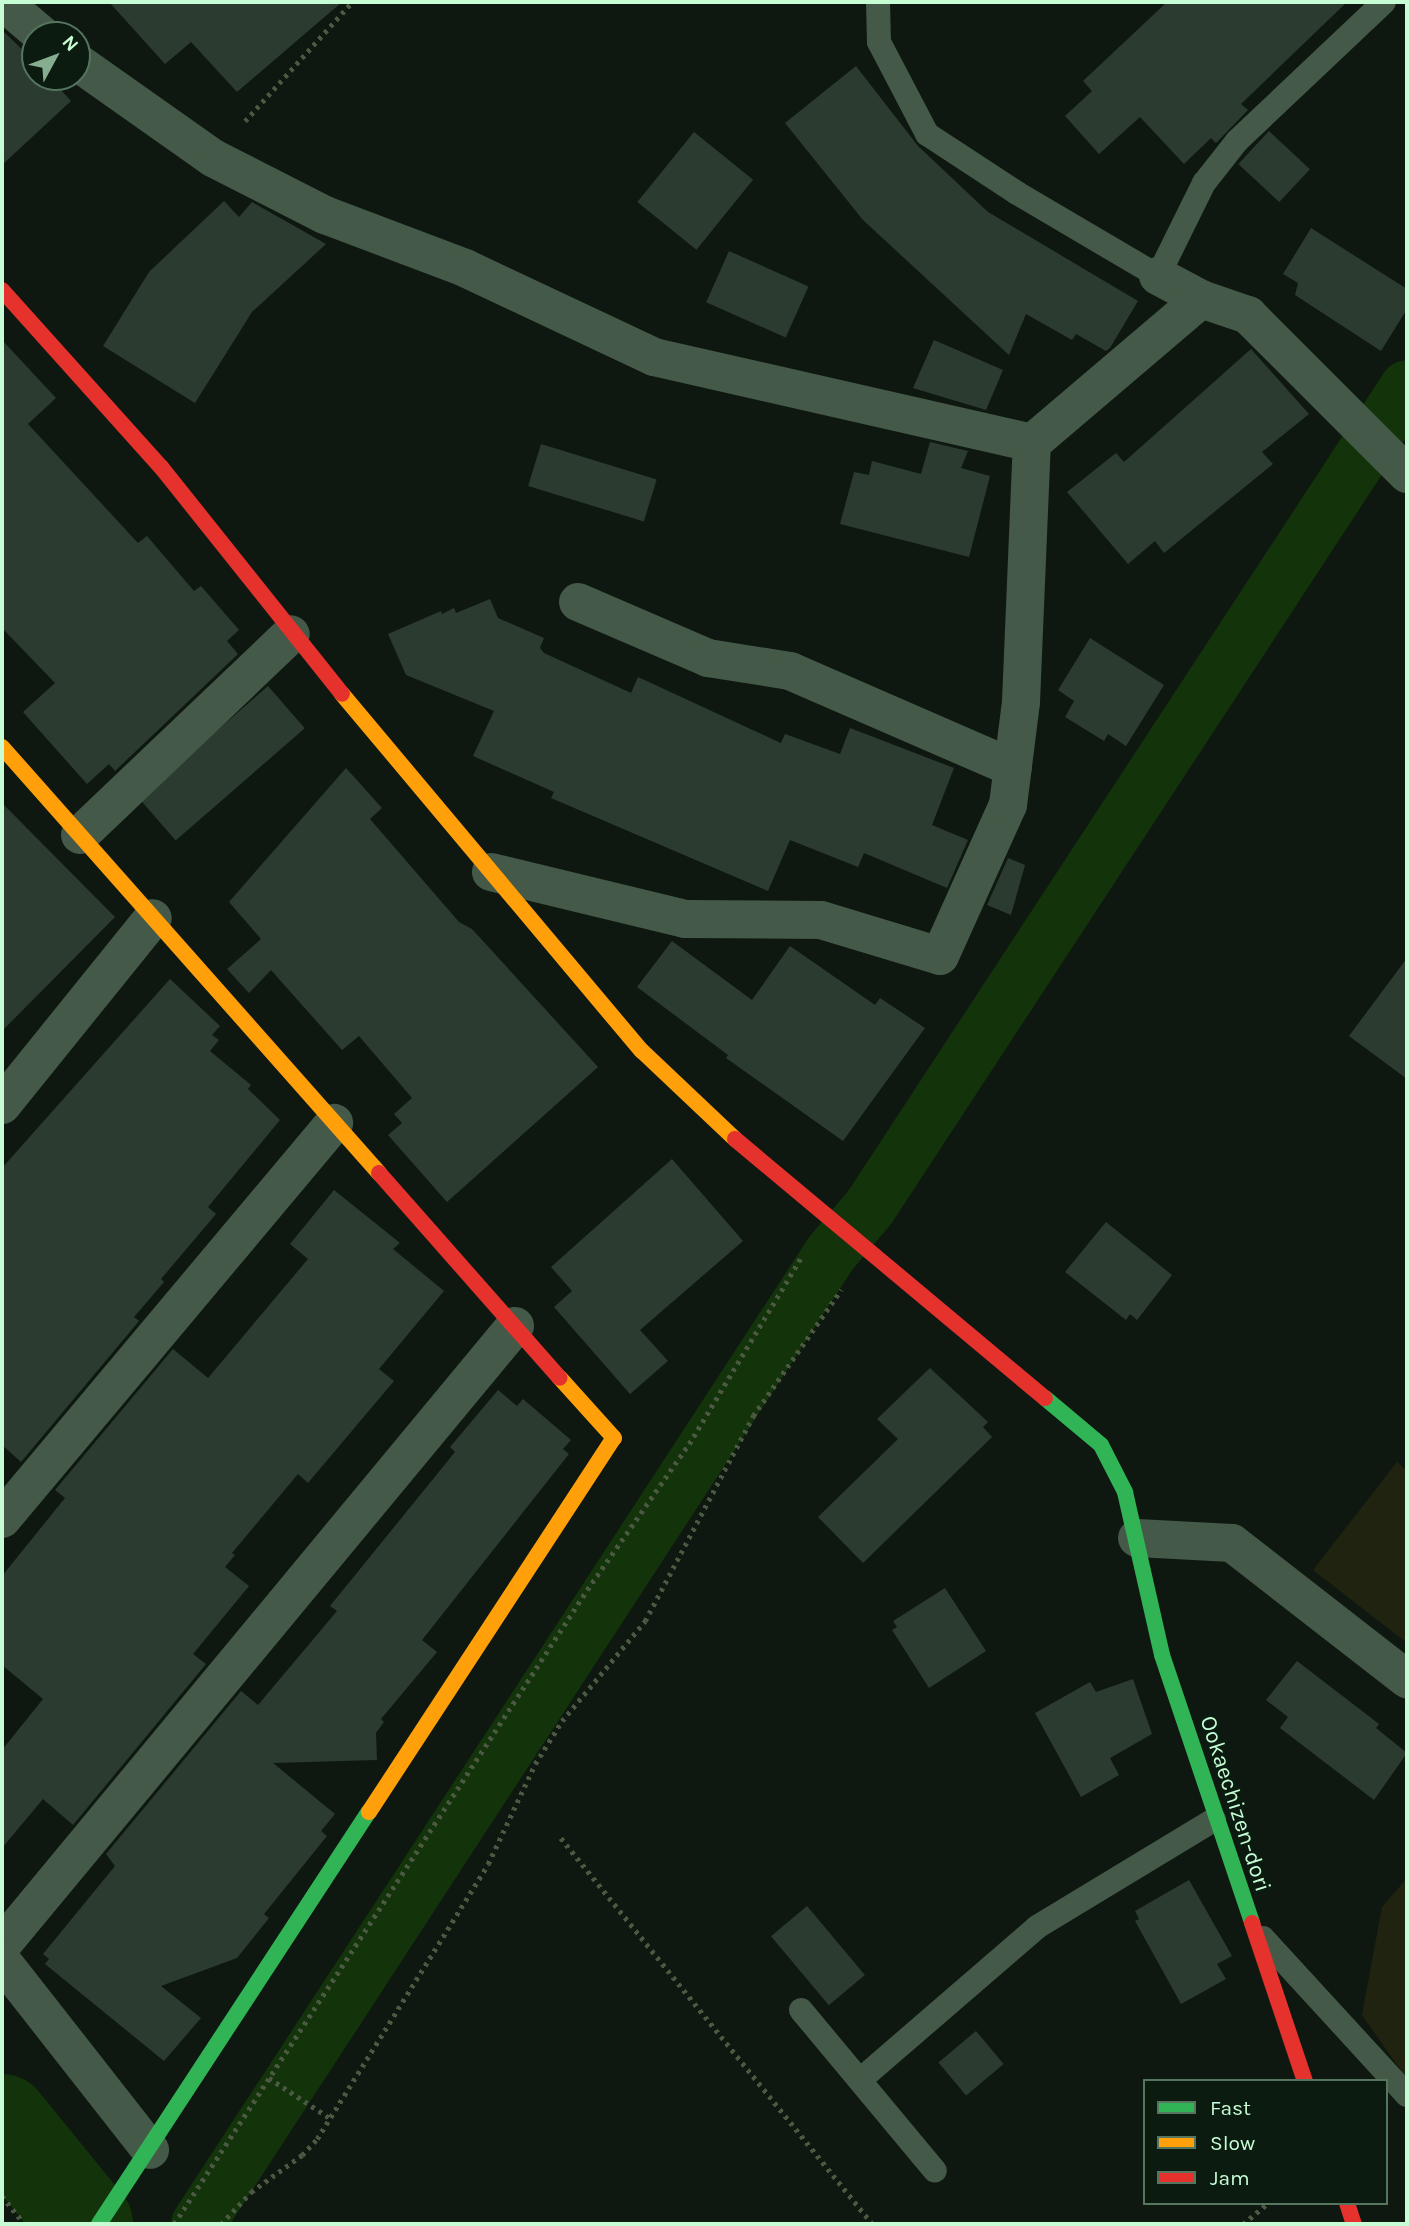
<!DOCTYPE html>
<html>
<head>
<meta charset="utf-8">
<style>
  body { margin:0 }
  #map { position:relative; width:1409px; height:2226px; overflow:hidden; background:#0e1811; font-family:Karla,sans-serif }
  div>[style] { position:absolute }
  .green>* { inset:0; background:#20230f }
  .canal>* { height:54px; margin:-27px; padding:0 27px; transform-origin:27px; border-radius:27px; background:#13330b }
  .river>* { height:94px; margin:-47px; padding:0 47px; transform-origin:47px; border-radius:47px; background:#13330b }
  .building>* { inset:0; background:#2b3b30; transform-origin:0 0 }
  .path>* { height:4.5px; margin-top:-2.25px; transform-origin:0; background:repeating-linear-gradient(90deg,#4b5942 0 3.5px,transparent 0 8.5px) }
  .lane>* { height:24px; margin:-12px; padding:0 12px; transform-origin:12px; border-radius:12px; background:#445947 }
  .street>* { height:38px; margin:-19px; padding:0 19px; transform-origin:19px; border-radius:19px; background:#445947 }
  .fast>* { height:16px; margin:-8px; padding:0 8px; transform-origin:8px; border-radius:8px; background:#30b455 }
  .slow>* { height:16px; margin:-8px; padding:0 8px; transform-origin:8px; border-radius:8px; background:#ff9f0a }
  .jam>* { height:16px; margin:-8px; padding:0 8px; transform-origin:8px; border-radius:8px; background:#e5322d }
  span { translate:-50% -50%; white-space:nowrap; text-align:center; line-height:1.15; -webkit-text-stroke:7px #0b1b10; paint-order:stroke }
  .street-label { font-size:23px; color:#c7fdd5 }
  .frame { position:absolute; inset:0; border:4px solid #c7fdd5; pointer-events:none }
  .legend { position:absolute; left:1143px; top:2079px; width:245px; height:126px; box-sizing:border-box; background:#0b1b10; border:2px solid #56755f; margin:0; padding:9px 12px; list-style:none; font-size:21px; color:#c7fdd5 }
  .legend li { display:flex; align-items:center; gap:14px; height:35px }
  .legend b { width:35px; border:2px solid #56755f }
  .north { position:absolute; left:21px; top:21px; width:70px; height:70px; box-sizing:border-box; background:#0b1b10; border:2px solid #56755f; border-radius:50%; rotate:49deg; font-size:19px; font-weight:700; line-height:28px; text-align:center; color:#c7fdd5 }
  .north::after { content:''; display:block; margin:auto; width:24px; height:32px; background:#86ad90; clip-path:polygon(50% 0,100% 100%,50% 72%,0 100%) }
</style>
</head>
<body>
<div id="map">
  <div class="green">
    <i style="clip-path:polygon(1397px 1462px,1407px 1471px,1407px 1643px,1313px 1570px)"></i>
    <i style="clip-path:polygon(1407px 1878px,1407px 2079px,1362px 2015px,1382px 1907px)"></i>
  </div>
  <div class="canal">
    <i style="left:198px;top:2224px;width:1159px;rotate:-56.9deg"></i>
    <i style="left:831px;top:1253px;width:60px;rotate:-49.7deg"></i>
    <i style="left:870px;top:1207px;width:980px;rotate:-56.78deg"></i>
  </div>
  <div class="river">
    <i style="left:2px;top:2121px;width:133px;rotate:50.8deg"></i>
  </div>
  <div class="building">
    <i style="clip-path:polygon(109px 2px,342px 2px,237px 92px,191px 42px,165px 64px)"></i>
    <i style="clip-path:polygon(1167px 2px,1347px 2px,1241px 104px,1248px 110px,1216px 143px,1211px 138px,1184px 164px,1140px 117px,1099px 154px,1065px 116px,1092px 91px,1083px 81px)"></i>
    <i style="clip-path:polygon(2px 30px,35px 62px,35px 77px,49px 77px,71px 101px,2px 165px)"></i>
    <i style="clip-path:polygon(856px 66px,918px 146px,988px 212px,1138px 301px,1110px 348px,1106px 351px,1076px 334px,1072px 340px,1026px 314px,1009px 355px,863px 220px,785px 123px)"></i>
    <i style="left:1269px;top:131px;width:56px;height:45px;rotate:43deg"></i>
    <i style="left:694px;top:132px;width:76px;height:90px;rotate:39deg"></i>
    <i style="clip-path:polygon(224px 201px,239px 217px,252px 202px,326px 244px,252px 312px,195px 403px,103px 346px,149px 272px)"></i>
    <i style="clip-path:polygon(1311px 228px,1407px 289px,1407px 309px,1381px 351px,1295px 295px,1298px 283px,1283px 274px)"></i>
    <i style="left:729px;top:251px;width:87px;height:56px;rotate:24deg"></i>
    <i style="clip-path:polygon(2px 340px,56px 398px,28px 424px,138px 543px,147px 536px,194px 591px,201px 586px,239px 630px,227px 641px,238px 654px,115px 771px,109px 764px,87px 784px,23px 712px,55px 683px,2px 628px)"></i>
    <i style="clip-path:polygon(934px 340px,1003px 370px,986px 410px,913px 388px)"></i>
    <i style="clip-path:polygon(1251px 349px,1309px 414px,1262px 452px,1273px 464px,1164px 553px,1155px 541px,1128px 564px,1067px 492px,1116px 453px,1124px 462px)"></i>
    <i style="clip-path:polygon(930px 442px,968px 451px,961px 468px,990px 476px,969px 557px,840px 524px,854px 472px,869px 475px,872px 461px,921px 474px)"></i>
    <i style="left:541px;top:444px;width:121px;height:44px;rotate:17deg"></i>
    <i style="clip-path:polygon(490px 599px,498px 618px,544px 638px,540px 648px,544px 653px,631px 693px,638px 677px,781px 743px,785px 734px,840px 754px,850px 728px,954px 768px,932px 825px,968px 840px,947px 888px,864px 853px,858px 867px,790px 840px,768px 891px,551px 798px,554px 792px,473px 756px,494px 711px,406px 675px,388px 634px,441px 611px,442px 614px,454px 608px,456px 613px)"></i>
    <i style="clip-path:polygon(1090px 638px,1164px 685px,1126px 746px,1108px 734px,1104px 741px,1065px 717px,1074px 701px,1058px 690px)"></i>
    <i style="left:268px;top:686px;width:56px;height:171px;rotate:49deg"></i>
    <i style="clip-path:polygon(346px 768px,382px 808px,370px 819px,459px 922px,472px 929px,598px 1067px,447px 1202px,388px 1135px,402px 1123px,394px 1114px,412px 1098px,359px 1036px,342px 1050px,271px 970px,249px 993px,227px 969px,261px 939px,229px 902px)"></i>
    <i style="clip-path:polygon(2px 803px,115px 917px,2px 1031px)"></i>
    <i style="clip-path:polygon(1008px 858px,1025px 865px,1011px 915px,987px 905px)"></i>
    <i style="clip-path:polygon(672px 941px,752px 1000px,790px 946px,875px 1005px,880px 998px,925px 1028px,843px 1141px,726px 1058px,728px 1055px,637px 987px)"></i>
    <i style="clip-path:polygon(1407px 958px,1407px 1079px,1349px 1036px)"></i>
    <i style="clip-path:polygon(170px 979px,220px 1026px,212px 1035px,219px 1040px,210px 1051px,251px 1085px,248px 1089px,280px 1120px,208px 1207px,216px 1214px,161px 1279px,164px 1282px,134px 1317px,139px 1321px,21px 1462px,2px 1445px,2px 1168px)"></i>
    <i style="clip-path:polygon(672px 1159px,743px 1241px,640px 1330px,668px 1361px,630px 1394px,554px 1307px,572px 1291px,551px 1267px)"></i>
    <i style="clip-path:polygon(334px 1190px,400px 1243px,393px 1249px,444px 1291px,379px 1369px,394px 1381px,308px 1483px,298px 1474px,232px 1553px,235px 1555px,225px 1567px,249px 1586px,193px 1654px,206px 1664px,73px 1825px,43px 1799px,2px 1848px,2px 1750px,43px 1699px,2px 1665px,2px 1576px,65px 1498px,55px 1490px,173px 1349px,208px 1378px,308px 1259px,290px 1244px)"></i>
    <i style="clip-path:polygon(1106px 1222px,1172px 1275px,1137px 1320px,1130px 1314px,1126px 1320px,1065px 1272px)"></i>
    <i style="clip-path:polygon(930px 1368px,988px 1422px,983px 1427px,992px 1437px,863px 1563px,818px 1517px,898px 1439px,877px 1419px)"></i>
    <i style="clip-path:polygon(498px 1390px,517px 1406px,523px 1399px,571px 1440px,563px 1449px,569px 1454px,422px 1640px,437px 1652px,381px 1719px,384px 1722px,376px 1733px,377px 1760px,273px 1763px,335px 1814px,321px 1831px,327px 1836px,264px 1914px,269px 1918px,237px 1958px,161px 1986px,201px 2018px,164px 2061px,45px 1964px,49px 1959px,43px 1954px,115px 1866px,106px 1854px,241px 1691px,258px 1705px,337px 1611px,330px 1606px,455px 1452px,450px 1447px)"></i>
    <i style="clip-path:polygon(945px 1588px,986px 1651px,929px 1688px,892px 1630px,897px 1627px,893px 1621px)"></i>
    <i style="clip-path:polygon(1297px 1661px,1379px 1724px,1376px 1728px,1407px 1753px,1374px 1800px,1280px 1728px,1288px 1717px,1266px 1700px)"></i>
    <i style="clip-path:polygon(1133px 1679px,1152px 1734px,1110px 1758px,1119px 1775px,1081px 1797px,1035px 1713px,1090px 1682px,1096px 1692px)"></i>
    <i style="clip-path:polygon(1189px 1880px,1232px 1956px,1217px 1964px,1226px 1979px,1181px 2004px,1135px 1921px,1139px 1919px,1135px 1911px)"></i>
    <i style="left:807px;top:1906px;width:90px;height:47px;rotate:50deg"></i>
    <i style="left:976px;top:2031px;width:43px;height:49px;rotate:50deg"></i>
  </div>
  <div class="path">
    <i style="left:245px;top:121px;width:160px;rotate:-48deg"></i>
    <i style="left:561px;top:1838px;width:496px;rotate:51.1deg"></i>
    <i style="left:269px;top:2078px;width:73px;rotate:33.3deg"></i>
    <i style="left:2px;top:2196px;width:36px;rotate:51deg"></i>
    <i style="left:174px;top:2224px;width:757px;rotate:-56.92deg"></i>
    <i style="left:587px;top:1590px;width:178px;rotate:-55.1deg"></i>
    <i style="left:689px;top:1444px;width:219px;rotate:-59deg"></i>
    <i style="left:221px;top:2224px;width:44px;rotate:-46.8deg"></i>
    <i style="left:251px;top:2192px;width:63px;rotate:-36deg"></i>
    <i style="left:302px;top:2155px;width:22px;rotate:-47deg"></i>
    <i style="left:317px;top:2139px;width:324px;rotate:-58.1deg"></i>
    <i style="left:488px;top:1864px;width:110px;rotate:-64.8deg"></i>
    <i style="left:535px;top:1764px;width:51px;rotate:-57.9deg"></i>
    <i style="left:562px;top:1721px;width:130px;rotate:-50.3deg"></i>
    <i style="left:645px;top:1621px;width:232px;rotate:-62.2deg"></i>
    <i style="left:753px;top:1416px;width:154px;rotate:-55.1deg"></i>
    <i style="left:1243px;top:2224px;width:33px;rotate:-40deg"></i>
  </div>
  <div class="lane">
    <i style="left:878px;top:2px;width:40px;rotate:88.6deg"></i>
    <i style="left:879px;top:42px;width:104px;rotate:62.4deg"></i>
    <i style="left:927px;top:134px;width:108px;rotate:33.2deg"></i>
    <i style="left:1017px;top:193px;width:164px;rotate:30.5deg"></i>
    <i style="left:1158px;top:276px;width:104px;rotate:-63.7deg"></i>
    <i style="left:1204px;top:183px;width:53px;rotate:-51.8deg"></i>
    <i style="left:1237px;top:141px;width:202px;rotate:-43.4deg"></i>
    <i style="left:1263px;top:1938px;width:213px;rotate:47.5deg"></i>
    <i style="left:801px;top:2010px;width:209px;rotate:50.2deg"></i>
    <i style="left:860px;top:2080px;width:234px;rotate:-40.8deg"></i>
    <i style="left:1037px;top:1927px;width:207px;rotate:-31.2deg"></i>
  </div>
  <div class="street">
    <i style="left:3px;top:2px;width:51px;rotate:40.2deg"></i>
    <i style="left:77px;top:62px;width:166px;rotate:35.2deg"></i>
    <i style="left:213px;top:158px;width:126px;rotate:27deg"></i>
    <i style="left:325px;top:215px;width:150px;rotate:20.7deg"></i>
    <i style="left:465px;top:268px;width:209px;rotate:25.2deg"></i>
    <i style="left:654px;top:357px;width:388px;rotate:12.8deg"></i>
    <i style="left:1158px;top:276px;width:49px;rotate:28.1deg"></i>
    <i style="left:1201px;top:299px;width:50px;rotate:18.8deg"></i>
    <i style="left:1248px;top:315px;width:225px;rotate:45deg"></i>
    <i style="left:578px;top:602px;width:142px;rotate:23.3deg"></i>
    <i style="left:708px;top:658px;width:83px;rotate:9deg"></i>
    <i style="left:790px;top:671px;width:243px;rotate:23.5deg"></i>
    <i style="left:80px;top:835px;width:291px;rotate:-43.6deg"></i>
    <i style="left:491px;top:872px;width:200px;rotate:13.6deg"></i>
    <i style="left:685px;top:919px;width:136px;rotate:0.4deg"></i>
    <i style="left:821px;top:920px;width:124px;rotate:16.8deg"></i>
    <i style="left:940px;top:956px;width:166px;rotate:-65.8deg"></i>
    <i style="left:1008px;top:805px;width:104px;rotate:-82.8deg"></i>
    <i style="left:1021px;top:702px;width:259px;rotate:-87.6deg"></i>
    <i style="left:1032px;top:443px;width:222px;rotate:-40.4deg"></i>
    <i style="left:2px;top:1105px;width:240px;rotate:-51.1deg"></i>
    <i style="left:2px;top:1519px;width:517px;rotate:-50.02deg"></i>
    <i style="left:1137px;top:1538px;width:95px;rotate:3deg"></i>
    <i style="left:1232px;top:1543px;width:222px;rotate:37.9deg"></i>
    <i style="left:2px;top:1945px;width:804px;rotate:-50.35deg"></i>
    <i style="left:2px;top:1961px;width:240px;rotate:51.9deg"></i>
  </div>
  <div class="fast">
    <i style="left:1045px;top:1398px;width:73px;rotate:40deg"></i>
    <i style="left:1101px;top:1445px;width:53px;rotate:62.9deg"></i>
    <i style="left:1125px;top:1492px;width:167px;rotate:77.2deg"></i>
    <i style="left:1162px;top:1655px;width:283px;rotate:71.4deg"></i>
    <i style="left:99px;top:2224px;width:493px;rotate:-56.8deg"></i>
  </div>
  <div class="slow">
    <i style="left:342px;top:694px;width:466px;rotate:50deg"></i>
    <i style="left:642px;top:1051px;width:128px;rotate:43.4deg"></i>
    <i style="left:2px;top:747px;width:569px;rotate:48.49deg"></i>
    <i style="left:369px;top:1812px;width:447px;rotate:-56.8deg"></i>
    <i style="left:614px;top:1438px;width:81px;rotate:-132deg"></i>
  </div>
  <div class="jam">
    <i style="left:2px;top:290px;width:238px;rotate:48.1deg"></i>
    <i style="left:161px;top:467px;width:290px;rotate:51.4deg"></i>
    <i style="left:735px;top:1139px;width:404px;rotate:39.9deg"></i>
    <i style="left:379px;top:1173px;width:273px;rotate:48.6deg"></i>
    <i style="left:1252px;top:1923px;width:167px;rotate:71.5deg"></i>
    <i style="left:1347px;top:2203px;width:22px;rotate:72deg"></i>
  </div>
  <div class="street-label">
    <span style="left:1235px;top:1804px;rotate:72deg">Ookaechizen-dori</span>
  </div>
  <div class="frame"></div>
  <ul class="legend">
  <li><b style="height:9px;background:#30b455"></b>Fast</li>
  <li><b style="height:9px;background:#ff9f0a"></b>Slow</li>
  <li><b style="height:9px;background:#e5322d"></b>Jam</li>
  </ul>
  <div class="north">N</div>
</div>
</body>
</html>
